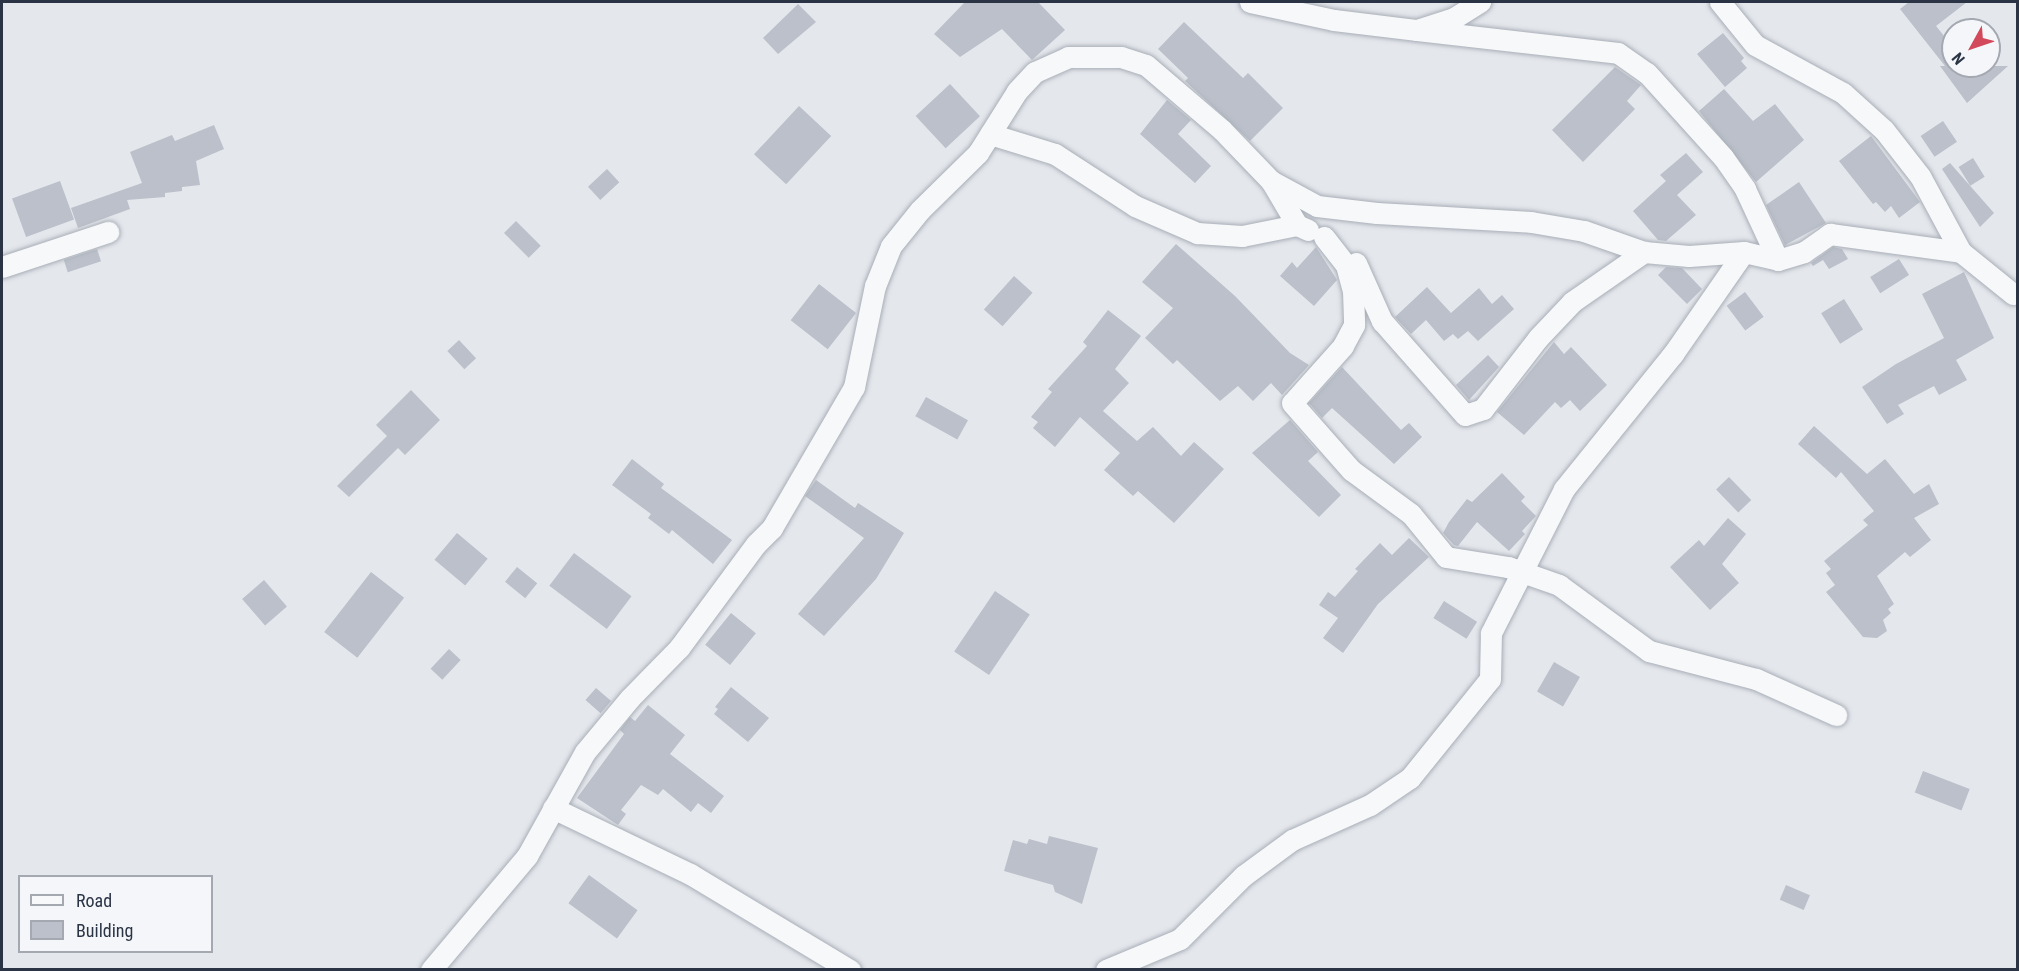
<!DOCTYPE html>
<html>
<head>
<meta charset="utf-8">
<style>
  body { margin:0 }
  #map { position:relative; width:2019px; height:971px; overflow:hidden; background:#e4e7ec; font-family:"Roboto Condensed",sans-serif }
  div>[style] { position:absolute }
  .building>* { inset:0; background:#bbc0ca; transform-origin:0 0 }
  .roads { filter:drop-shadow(0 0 2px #a9aeb7) drop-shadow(0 0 2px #a9aeb7) }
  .minor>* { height:21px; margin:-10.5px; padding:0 10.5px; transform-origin:10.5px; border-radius:10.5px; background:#f7f8fa }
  span { translate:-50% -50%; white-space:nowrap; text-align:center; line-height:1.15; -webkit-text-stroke:4.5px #f4f6f9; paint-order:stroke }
  .frame { position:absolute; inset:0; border:3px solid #2b3445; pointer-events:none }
  .legend { position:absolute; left:18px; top:875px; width:195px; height:78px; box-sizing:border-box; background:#f4f6f9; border:2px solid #a4a8b1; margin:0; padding:8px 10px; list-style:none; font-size:18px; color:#2b3445 }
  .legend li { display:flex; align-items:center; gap:12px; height:30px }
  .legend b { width:30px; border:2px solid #a4a8b1 }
  .north { position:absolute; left:1941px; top:18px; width:60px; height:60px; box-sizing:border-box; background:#f4f6f9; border:2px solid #a4a8b1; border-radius:50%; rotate:230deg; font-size:16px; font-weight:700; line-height:24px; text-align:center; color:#2b3445 }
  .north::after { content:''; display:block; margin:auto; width:21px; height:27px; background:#d1495b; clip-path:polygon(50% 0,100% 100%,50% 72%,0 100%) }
</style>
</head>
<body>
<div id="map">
  <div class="building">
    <i style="clip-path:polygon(965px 2px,1038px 2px,1065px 30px,1032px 60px,1002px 29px,960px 57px,934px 34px)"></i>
    <i style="clip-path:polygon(1909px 2px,1967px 2px,1936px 26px,1953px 47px,1953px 66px,2008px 66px,1967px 103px,1940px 66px,1945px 66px,1900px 9px)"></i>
    <i style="clip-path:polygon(798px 4px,816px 22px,778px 54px,763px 38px)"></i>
    <i style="clip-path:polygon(1184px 22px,1243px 78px,1248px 73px,1283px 108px,1250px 141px,1185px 81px,1188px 78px,1158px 49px)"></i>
    <i style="clip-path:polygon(1723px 33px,1744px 58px,1741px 61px,1747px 68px,1725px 87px,1697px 54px)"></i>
    <i style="clip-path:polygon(1615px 67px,1641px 85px,1627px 101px,1635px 109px,1583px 162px,1552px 130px)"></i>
    <i style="left:950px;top:84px;width:44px;height:47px;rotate:47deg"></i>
    <i style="clip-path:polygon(1724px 89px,1753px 121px,1775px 104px,1804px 140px,1756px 182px,1699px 111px)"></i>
    <i style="clip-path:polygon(1167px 100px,1191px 120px,1178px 134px,1211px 166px,1195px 183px,1140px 134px)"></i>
    <i style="left:799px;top:106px;width:44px;height:66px;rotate:43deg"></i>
    <i style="left:1943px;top:121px;width:25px;height:27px;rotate:56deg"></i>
    <i style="clip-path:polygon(214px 125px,224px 149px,196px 161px,200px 185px,182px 187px,182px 191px,165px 193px,165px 197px,127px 200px,130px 209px,78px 228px,71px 208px,142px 183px,130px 152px,172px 135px,175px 141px)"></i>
    <i style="clip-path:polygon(1871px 136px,1920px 202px,1899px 218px,1891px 206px,1885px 212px,1876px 202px,1873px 204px,1839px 161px)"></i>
    <i style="clip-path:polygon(1686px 153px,1703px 172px,1677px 195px,1696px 215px,1666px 241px,1658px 240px,1633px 211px,1666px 181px,1660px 175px)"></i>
    <i style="left:1973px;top:158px;width:22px;height:17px;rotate:58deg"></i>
    <i style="clip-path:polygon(1950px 163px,1994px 213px,1980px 227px,1942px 169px)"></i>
    <i style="left:607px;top:169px;width:18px;height:26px;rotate:47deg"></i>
    <i style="left:60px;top:181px;width:41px;height:51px;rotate:70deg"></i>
    <i style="clip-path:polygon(1799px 182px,1826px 223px,1785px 245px,1766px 205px)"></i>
    <i style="left:516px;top:221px;width:35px;height:17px;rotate:45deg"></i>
    <i style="clip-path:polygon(1176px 244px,1235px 296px,1290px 353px,1309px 365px,1282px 395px,1271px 383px,1253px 401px,1238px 386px,1220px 401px,1177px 360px,1173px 364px,1145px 338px,1173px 308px,1142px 282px)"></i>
    <i style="clip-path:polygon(1316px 247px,1337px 280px,1314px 306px,1280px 276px,1292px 262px,1297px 268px)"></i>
    <i style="clip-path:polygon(1833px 247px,1842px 249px,1848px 259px,1829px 269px,1823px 260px,1813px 266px,1811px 263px)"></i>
    <i style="left:97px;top:249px;width:13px;height:35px;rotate:72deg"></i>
    <i style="left:1899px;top:259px;width:19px;height:34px;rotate:58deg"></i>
    <i style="clip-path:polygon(1666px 267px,1682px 268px,1702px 289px,1687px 304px,1658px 275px)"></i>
    <i style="clip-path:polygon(1964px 272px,1994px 338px,1956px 360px,1967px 380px,1939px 395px,1934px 386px,1898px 405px,1904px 414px,1887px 424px,1862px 387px,1896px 364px,1944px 338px,1922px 294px)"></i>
    <i style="left:1014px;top:276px;width:25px;height:45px;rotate:42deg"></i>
    <i style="left:819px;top:284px;width:47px;height:46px;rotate:38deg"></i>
    <i style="clip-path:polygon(1427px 287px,1451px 313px,1479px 288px,1492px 304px,1502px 295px,1514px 309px,1478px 341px,1468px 331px,1458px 339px,1453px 334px,1444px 341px,1426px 320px,1411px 334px,1395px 317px)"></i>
    <i style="left:1745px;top:292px;width:31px;height:23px;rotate:53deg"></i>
    <i style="left:1844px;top:299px;width:36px;height:27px;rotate:58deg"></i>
    <i style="clip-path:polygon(1108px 310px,1141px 336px,1115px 369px,1129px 383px,1103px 411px,1137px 441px,1153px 427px,1181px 456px,1194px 442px,1224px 469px,1174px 523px,1138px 491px,1133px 496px,1104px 470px,1120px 453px,1080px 417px,1055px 447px,1033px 428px,1038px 422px,1031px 417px,1052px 392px,1048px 389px,1087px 346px,1083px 342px)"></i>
    <i style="left:459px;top:340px;width:25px;height:16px;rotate:47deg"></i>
    <i style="clip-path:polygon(1554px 342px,1564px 354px,1571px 347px,1607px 385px,1580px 411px,1570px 400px,1561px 408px,1555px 402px,1524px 435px,1497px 412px)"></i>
    <i style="clip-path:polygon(1488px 355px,1499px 367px,1469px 400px,1456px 385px)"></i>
    <i style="clip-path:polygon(1342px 367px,1401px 430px,1409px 423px,1422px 437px,1394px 464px,1332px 408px,1322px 418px,1309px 403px)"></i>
    <i style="clip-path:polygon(411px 390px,440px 420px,405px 455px,398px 448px,349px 497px,337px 486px,387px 436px,376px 425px)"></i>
    <i style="left:926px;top:397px;width:48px;height:22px;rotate:29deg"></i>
    <i style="clip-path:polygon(1290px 420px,1318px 452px,1308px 461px,1341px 495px,1319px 517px,1252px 453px)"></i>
    <i style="clip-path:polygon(1814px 426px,1867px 474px,1885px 459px,1914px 494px,1929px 484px,1939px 504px,1914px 518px,1931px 540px,1910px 557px,1905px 552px,1877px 576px,1894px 604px,1888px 609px,1891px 613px,1883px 620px,1887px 631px,1877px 638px,1863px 637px,1826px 592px,1835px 585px,1826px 573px,1831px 569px,1824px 561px,1868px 525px,1863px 520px,1874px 511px,1841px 472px,1836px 478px,1798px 444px)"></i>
    <i style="clip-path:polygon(632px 459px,664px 484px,661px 488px,732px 540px,713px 564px,672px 530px,669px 534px,648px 518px,651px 514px,612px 485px)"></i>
    <i style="clip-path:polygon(1502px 473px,1525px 497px,1521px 501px,1536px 516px,1522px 531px,1525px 534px,1509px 551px,1477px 522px,1458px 546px,1454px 545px,1443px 533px,1449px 522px,1467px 499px,1472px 502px)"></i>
    <i style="left:1729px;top:477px;width:32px;height:18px;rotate:46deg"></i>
    <i style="clip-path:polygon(816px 480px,855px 508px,858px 503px,904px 533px,876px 579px,824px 636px,798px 614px,864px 538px,805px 496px)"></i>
    <i style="clip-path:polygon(1728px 518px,1746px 534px,1722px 564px,1739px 583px,1710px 610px,1670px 567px,1699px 540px,1704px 546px)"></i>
    <i style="left:457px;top:533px;width:40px;height:35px;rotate:40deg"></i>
    <i style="clip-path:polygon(1409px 538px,1429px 557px,1378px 604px,1343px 653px,1323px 638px,1338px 618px,1319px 605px,1328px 592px,1335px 597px,1358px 571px,1355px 569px,1380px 543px,1392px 555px)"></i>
    <i style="left:574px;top:553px;width:72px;height:41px;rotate:37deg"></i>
    <i style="left:517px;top:567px;width:26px;height:19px;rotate:39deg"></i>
    <i style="left:371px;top:572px;width:42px;height:76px;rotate:38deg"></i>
    <i style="left:264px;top:580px;width:35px;height:29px;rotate:49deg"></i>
    <i style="left:995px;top:591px;width:42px;height:73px;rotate:34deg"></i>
    <i style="left:1444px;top:601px;width:39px;height:20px;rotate:32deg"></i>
    <i style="left:731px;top:613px;width:32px;height:41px;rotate:39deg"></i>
    <i style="left:449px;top:649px;width:16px;height:27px;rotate:43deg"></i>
    <i style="left:1554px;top:662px;width:30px;height:34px;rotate:30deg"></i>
    <i style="clip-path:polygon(731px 687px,769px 718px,748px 742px,714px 714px,718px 709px,715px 707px)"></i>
    <i style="left:596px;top:688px;width:20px;height:16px;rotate:41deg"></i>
    <i style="clip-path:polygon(648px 705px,685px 735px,670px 754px,724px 796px,711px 813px,698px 803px,691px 812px,663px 789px,658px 795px,641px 785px,621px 810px,626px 814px,618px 825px,577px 798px,624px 734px,620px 730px,630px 717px,635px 721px)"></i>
    <i style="left:1923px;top:771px;width:50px;height:23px;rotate:21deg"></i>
    <i style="clip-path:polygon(1049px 836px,1098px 848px,1082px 904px,1055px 892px,1053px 885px,1004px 871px,1013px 840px,1027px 844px,1029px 839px,1047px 844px)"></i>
    <i style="left:589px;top:875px;width:60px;height:35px;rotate:36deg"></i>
    <i style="left:1786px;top:885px;width:26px;height:16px;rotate:23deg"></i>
  </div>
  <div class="roads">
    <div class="minor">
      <i style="left:1250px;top:2px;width:86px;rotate:12.1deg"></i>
      <i style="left:1334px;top:20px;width:84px;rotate:6.9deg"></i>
      <i style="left:1417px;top:30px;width:39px;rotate:-18deg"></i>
      <i style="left:1454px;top:18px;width:31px;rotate:-32deg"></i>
      <i style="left:1720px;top:2px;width:55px;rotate:50.9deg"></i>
      <i style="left:1755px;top:45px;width:100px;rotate:28.6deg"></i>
      <i style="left:1843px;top:93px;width:55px;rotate:42.1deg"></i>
      <i style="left:1884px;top:130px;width:58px;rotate:52deg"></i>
      <i style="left:1920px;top:176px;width:86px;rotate:61.7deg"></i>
      <i style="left:1961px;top:252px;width:67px;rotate:38.9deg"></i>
      <i style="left:1417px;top:30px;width:202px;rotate:6.5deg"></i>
      <i style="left:1618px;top:53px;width:35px;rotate:35deg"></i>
      <i style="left:1647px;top:73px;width:113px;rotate:47.9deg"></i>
      <i style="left:1723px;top:157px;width:39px;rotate:55deg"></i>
      <i style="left:1745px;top:189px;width:78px;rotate:65.1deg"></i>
      <i style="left:990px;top:134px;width:68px;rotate:17.1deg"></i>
      <i style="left:1055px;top:154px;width:95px;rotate:33deg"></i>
      <i style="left:1135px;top:206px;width:68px;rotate:23.5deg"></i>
      <i style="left:1197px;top:233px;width:45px;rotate:3.8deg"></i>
      <i style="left:1242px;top:236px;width:56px;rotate:-11.3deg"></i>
      <i style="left:1297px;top:225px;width:12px;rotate:24deg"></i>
      <i style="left:1271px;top:181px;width:52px;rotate:28.5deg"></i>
      <i style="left:1317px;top:206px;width:60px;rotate:6.7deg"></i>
      <i style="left:1377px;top:213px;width:154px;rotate:3.3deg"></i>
      <i style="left:1531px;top:222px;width:54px;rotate:9.6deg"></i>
      <i style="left:1584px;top:231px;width:64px;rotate:19.3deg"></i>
      <i style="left:1644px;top:252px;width:45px;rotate:5.1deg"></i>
      <i style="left:1689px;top:256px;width:55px;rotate:-4.2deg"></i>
      <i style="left:1744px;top:252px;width:35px;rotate:13deg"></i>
      <i style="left:1778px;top:260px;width:27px;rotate:-17deg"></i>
      <i style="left:1804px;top:252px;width:32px;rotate:-35deg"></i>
      <i style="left:1830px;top:234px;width:132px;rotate:7.8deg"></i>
      <i style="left:1324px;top:237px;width:36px;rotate:52deg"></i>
      <i style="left:1346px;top:265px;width:27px;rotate:75deg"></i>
      <i style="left:1353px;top:291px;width:34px;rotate:88deg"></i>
      <i style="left:1354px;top:325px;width:24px;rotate:118deg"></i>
      <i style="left:1343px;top:346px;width:76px;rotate:131.8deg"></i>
      <i style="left:1292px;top:403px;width:89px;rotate:48.6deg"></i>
      <i style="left:1351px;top:470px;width:74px;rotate:36.3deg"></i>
      <i style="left:1411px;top:514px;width:55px;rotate:50.9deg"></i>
      <i style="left:1446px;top:557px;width:63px;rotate:9.2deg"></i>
      <i style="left:1508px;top:567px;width:54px;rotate:19.4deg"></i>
      <i style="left:1559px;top:585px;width:112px;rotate:36.3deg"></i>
      <i style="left:1649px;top:651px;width:111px;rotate:14.7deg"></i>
      <i style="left:1756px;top:679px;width:88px;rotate:24.2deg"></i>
      <i style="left:1356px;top:263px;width:64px;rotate:65.9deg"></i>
      <i style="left:1382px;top:321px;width:125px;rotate:48.6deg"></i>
      <i style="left:1465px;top:415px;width:19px;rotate:-18deg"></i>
      <i style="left:1483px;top:409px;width:90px;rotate:-52.2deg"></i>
      <i style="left:1538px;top:338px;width:50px;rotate:-46.6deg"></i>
      <i style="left:1572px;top:302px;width:88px;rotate:-34.8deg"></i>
      <i style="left:2px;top:267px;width:112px;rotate:-18.3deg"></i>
      <i style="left:553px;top:808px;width:152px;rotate:25.7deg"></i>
      <i style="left:690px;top:874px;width:187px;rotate:31deg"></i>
      <i style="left:431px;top:970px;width:149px;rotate:-49.9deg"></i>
      <i style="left:527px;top:856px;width:119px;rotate:-60.9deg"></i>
      <i style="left:585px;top:752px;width:70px;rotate:-50.2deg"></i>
      <i style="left:630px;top:698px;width:70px;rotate:-45.6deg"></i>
      <i style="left:679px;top:648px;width:129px;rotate:-53.5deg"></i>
      <i style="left:756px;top:544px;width:23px;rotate:-45deg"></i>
      <i style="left:772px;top:528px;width:163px;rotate:-59.8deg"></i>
      <i style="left:854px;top:387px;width:103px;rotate:-78.3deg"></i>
      <i style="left:875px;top:286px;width:43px;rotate:-68.2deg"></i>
      <i style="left:891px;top:246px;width:46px;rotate:-51.1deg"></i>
      <i style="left:920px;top:210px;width:81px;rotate:-44.5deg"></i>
      <i style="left:978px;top:153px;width:73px;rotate:-57.8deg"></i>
      <i style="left:1017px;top:91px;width:26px;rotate:-47deg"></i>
      <i style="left:1035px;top:72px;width:36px;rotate:-24deg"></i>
      <i style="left:1068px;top:57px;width:53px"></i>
      <i style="left:1121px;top:57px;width:26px;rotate:18deg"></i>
      <i style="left:1146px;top:65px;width:100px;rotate:40.5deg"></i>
      <i style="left:1222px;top:130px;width:71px;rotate:46.1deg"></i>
      <i style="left:1271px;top:181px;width:51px;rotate:59.4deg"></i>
      <i style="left:1106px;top:970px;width:80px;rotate:-22.7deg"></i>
      <i style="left:1180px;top:939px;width:89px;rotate:-45deg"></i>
      <i style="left:1243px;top:876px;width:61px;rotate:-36.3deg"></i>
      <i style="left:1292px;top:840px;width:85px;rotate:-24.2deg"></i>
      <i style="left:1370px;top:805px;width:48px;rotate:-34deg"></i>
      <i style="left:1410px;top:778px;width:127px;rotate:-51.1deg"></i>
      <i style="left:1490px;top:679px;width:46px;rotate:-88.8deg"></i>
      <i style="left:1491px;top:633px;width:161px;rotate:-63.1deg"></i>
      <i style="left:1564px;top:489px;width:174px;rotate:-51.1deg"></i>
      <i style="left:1673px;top:354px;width:124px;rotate:-55.2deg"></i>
    </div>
  </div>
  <div class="frame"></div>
  <ul class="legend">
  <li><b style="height:8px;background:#f7f8fa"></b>Road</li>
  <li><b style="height:16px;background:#bbc0ca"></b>Building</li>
  </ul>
  <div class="north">N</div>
</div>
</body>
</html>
